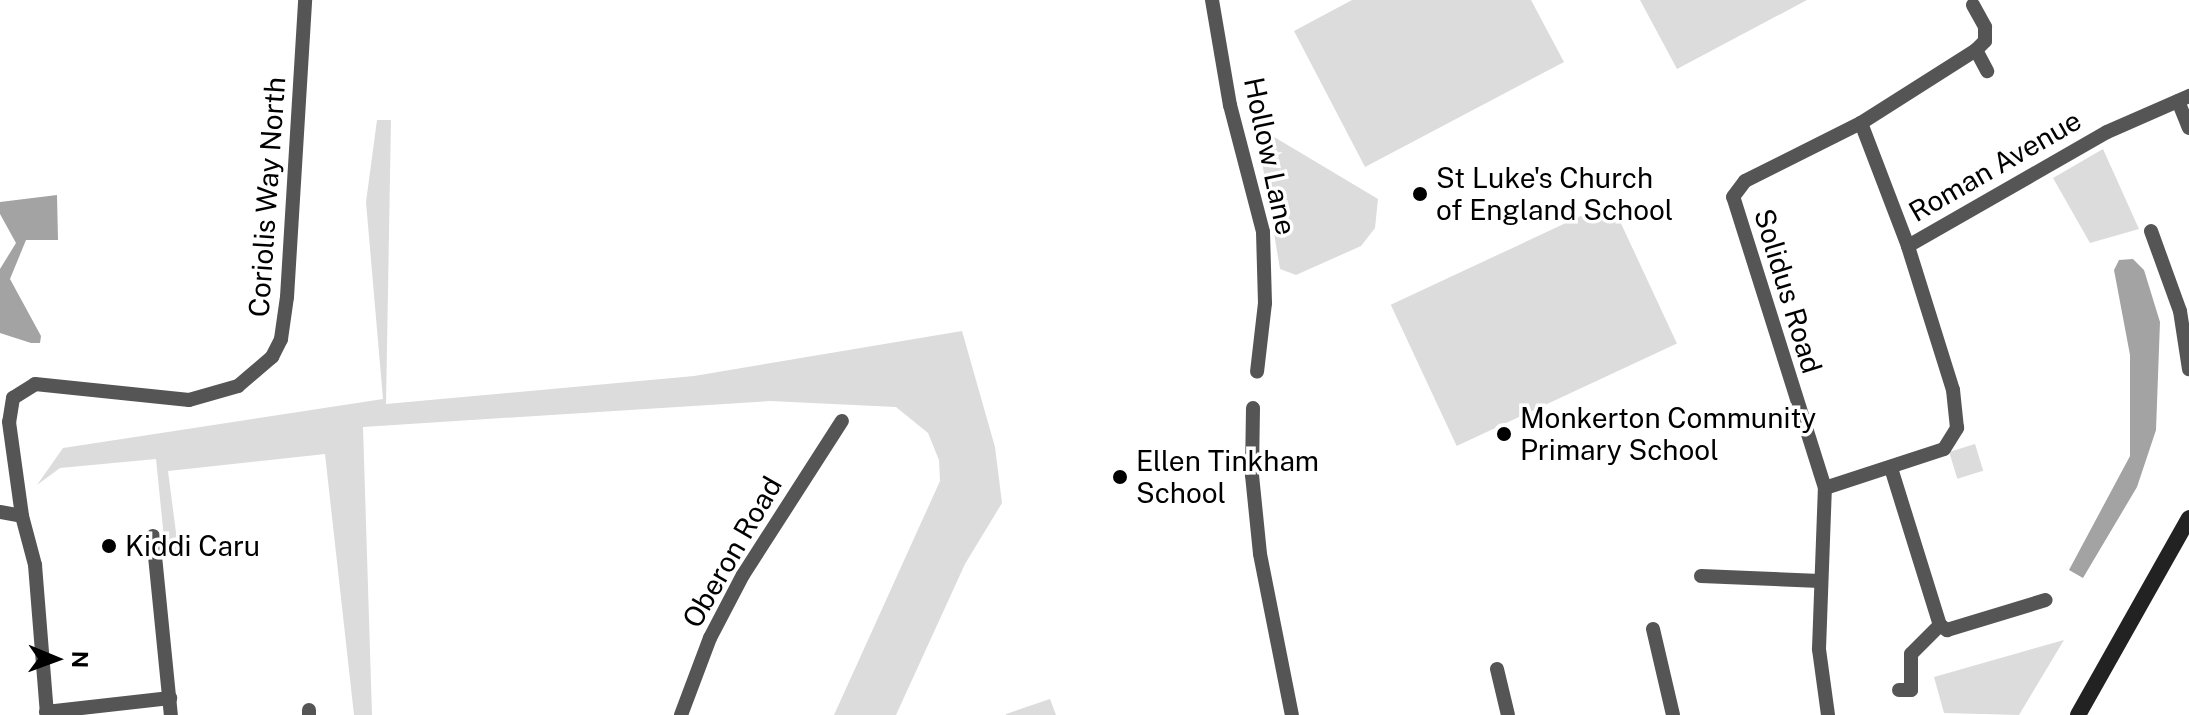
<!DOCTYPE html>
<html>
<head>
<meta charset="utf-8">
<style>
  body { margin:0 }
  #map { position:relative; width:2189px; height:715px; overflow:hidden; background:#fff; font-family:"Public Sans",sans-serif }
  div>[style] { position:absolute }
  .green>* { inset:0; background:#dcdcdc; transform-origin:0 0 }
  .water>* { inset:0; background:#a3a3a3 }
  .street>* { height:14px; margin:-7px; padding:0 7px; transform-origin:7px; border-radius:7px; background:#555 }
  .secondary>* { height:16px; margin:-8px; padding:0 8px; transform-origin:8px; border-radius:8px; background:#222 }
  .dots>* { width:22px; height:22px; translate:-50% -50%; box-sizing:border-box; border:4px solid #fff; border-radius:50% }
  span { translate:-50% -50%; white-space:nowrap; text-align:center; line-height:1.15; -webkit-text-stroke:7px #fff; paint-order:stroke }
  .street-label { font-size:28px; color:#000 }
  .poi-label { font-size:28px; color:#000 }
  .left { translate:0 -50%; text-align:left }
  .north { position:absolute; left:16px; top:619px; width:80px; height:80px; -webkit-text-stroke:6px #fff; paint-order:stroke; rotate:91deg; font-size:22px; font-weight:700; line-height:32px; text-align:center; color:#000 }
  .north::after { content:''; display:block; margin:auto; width:28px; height:36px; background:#000; clip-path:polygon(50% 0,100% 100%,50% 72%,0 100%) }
</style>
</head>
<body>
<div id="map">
  <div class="green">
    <i style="clip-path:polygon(1352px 0,1531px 0,1564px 62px,1365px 167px,1294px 31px)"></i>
    <i style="clip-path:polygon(1640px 0,1807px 0,1677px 69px)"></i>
    <i style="clip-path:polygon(377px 120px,391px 120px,386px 404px,694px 376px,962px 331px,995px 447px,1002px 503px,965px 564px,896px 715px,834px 715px,940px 481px,939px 460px,928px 433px,896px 407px,770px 401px,363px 427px,372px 715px,354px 715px,325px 454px,168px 471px,178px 548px,166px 558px,156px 459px,60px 468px,37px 485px,63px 448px,383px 399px,366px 202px)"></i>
    <i style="clip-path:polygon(1256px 126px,1378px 199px,1375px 228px,1361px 246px,1296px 275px,1280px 269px)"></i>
    <i style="clip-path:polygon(2103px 149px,2139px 229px,2090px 243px,2053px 178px)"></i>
    <i style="left:1611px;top:202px;width:156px;height:243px;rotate:65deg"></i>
    <i style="left:1975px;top:444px;width:28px;height:27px;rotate:73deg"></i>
    <i style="clip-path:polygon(2064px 640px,2019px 715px,1944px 713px,1934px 677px)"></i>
    <i style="clip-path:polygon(1050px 699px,1056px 715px,1006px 715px,1006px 714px)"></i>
  </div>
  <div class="water">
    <i style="clip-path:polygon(57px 195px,58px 240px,26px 240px,10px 279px,41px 336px,40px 343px,31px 343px,0 333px,0 269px,16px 243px,0 214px,0 202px)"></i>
    <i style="clip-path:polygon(2133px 259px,2144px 270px,2160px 322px,2156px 430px,2137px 487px,2083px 578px,2069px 570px,2130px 456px,2130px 355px,2114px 270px,2119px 260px)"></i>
  </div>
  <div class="street">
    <i style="left:1212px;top:0;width:107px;rotate:80.3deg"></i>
    <i style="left:1230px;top:105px;width:131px;rotate:75.4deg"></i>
    <i style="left:1263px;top:232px;width:71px;rotate:88.4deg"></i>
    <i style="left:1265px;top:303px;width:69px;rotate:96.6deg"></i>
    <i style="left:1973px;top:5px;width:25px;rotate:61deg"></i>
    <i style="left:1985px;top:27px;width:14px;rotate:90deg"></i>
    <i style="left:1985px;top:41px;width:13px;rotate:135deg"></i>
    <i style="left:2178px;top:101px;width:29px;rotate:68deg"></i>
    <i style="left:2151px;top:231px;width:85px;rotate:70.1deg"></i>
    <i style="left:2180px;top:311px;width:59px;rotate:81.2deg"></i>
    <i style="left:1908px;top:246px;width:229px;rotate:-29.8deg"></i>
    <i style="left:2107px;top:132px;width:90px;rotate:-23.7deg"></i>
    <i style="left:13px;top:398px;width:26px;rotate:-32deg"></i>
    <i style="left:35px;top:384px;width:155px;rotate:5.9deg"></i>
    <i style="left:189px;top:400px;width:51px;rotate:-15.9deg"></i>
    <i style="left:238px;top:386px;width:45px;rotate:-40.5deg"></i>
    <i style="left:272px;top:357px;width:20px;rotate:-63deg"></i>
    <i style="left:281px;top:339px;width:42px;rotate:-81.9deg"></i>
    <i style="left:287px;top:297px;width:298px;rotate:-86.5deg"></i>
    <i style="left:13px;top:398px;width:24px;rotate:99deg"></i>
    <i style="left:9px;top:422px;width:95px;rotate:82.1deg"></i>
    <i style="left:22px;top:516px;width:51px;rotate:75.1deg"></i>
    <i style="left:35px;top:565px;width:150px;rotate:85.4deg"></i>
    <i style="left:1253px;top:408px;width:67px;rotate:90.9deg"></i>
    <i style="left:1252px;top:475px;width:79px;rotate:84.2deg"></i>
    <i style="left:1260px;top:554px;width:164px;rotate:78.8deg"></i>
    <i style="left:1891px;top:468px;width:164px;rotate:72.7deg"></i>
    <i style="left:1940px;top:625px;width:41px;rotate:135deg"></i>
    <i style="left:1911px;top:654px;width:36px;rotate:90deg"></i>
    <i style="left:1911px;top:690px;width:12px;rotate:180deg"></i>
    <i style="left:1825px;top:488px;width:125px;rotate:-18.1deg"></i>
    <i style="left:1944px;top:449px;width:25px;rotate:-58deg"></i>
    <i style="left:1957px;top:428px;width:38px;rotate:-96deg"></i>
    <i style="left:1953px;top:390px;width:151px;rotate:-107.4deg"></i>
    <i style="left:1908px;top:246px;width:132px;rotate:-110.9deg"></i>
    <i style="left:0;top:512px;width:22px;rotate:10deg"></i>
    <i style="left:153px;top:536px;width:180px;rotate:84.3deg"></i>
    <i style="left:1701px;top:576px;width:119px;rotate:2.4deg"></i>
    <i style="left:1940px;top:625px;width:9px;rotate:36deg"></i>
    <i style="left:1947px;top:630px;width:103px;rotate:-16.9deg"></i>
    <i style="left:1653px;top:629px;width:88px;rotate:76.9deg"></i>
    <i style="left:1497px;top:669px;width:47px;rotate:76.6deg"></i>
    <i style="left:309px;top:710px;width:5px;rotate:90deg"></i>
    <i style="left:46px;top:712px;width:125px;rotate:-6.4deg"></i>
    <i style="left:681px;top:715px;width:82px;rotate:-69.4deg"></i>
    <i style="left:710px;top:638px;width:71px;rotate:-62.4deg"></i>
    <i style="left:743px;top:575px;width:183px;rotate:-57.3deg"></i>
    <i style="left:1828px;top:715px;width:67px;rotate:-97.8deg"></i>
    <i style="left:1819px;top:649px;width:161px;rotate:-87.9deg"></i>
    <i style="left:1825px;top:488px;width:305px;rotate:-107.5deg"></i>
    <i style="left:1733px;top:197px;width:20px;rotate:-53deg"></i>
    <i style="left:1745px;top:181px;width:130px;rotate:-26.6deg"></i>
    <i style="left:1861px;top:123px;width:136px;rotate:-32.4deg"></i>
    <i style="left:1976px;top:50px;width:24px;rotate:62deg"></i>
  </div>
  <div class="secondary">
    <i style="left:2078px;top:715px;width:226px;rotate:-60.6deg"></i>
  </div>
  <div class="dots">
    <i style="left:1420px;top:194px;background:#000"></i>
    <i style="left:1504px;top:434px;background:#000"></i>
    <i style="left:1120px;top:477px;background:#000"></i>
    <i style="left:109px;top:546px;background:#000"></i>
  </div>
  <div class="street-label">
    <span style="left:1270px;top:156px;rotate:78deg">Hollow Lane</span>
    <span style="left:1995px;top:166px;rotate:-30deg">Roman Avenue</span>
    <span style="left:267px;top:197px;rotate:-86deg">Coriolis Way North</span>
    <span style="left:1788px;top:291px;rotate:73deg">Solidus Road</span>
    <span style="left:732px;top:552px;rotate:-60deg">Oberon Road</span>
  </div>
  <div class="poi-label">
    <span class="left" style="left:1436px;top:194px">St Luke's Church<br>of England School</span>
    <span class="left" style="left:1520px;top:434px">Monkerton Community<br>Primary School</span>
    <span class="left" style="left:1136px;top:477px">Ellen Tinkham<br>School</span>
    <span class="left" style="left:125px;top:546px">Kiddi Caru</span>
  </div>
  <div class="north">N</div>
</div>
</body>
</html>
